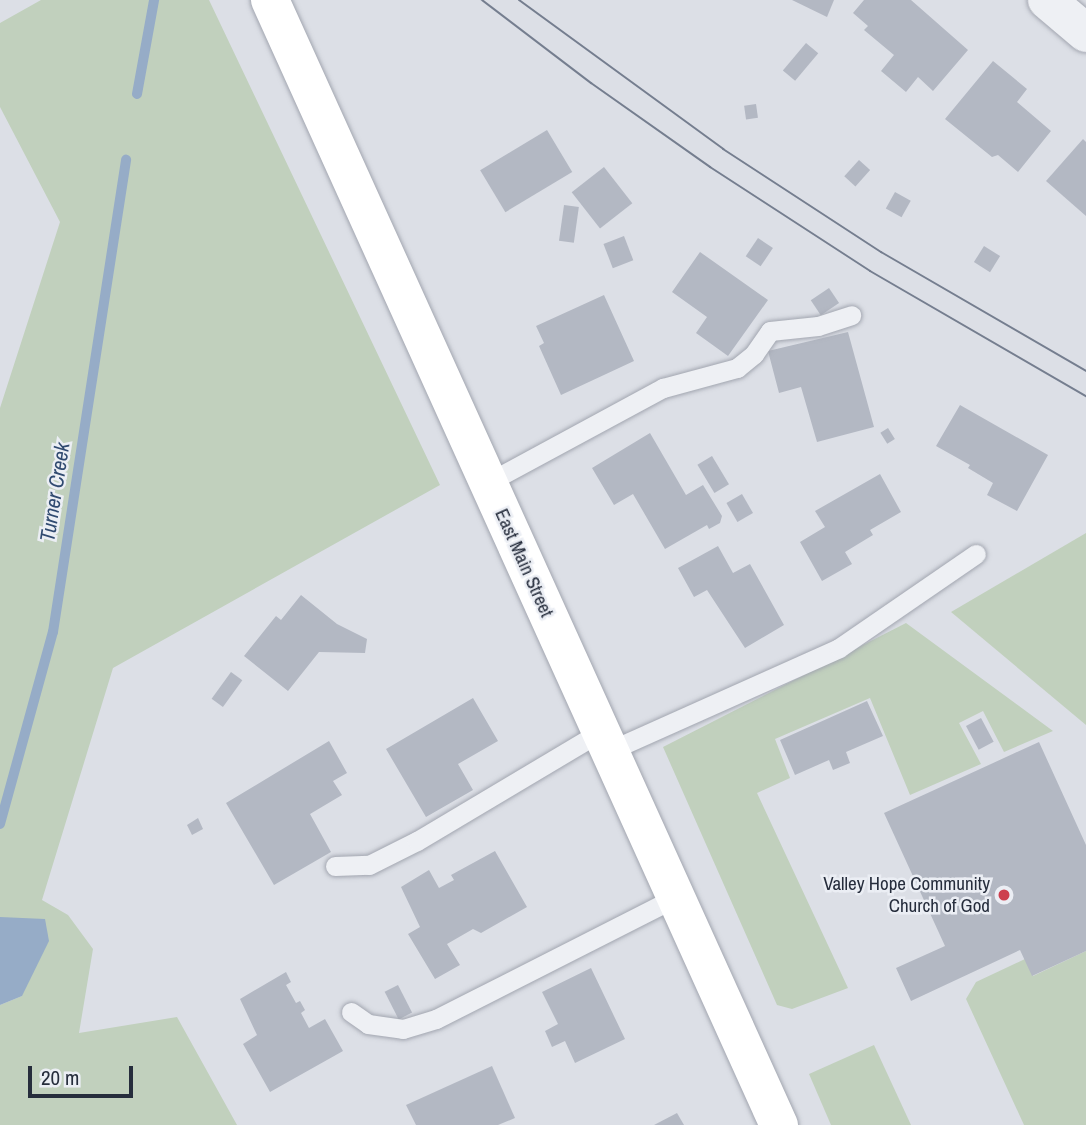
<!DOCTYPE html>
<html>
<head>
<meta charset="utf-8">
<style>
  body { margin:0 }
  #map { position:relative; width:1086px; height:1125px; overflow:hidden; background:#dcdfe6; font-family:"Archivo Narrow",sans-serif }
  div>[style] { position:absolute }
  .green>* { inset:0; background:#c1d0bd }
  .water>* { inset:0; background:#96acc7 }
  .stream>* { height:10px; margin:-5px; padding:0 5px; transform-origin:5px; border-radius:5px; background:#96acc7 }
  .building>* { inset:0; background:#b3b8c3; transform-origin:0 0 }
  .roads { filter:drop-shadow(0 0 2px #a2a6b0) drop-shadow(0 0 2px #a2a6b0) }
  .lane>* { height:19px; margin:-9.5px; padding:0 9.5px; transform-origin:9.5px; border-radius:9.5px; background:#eef0f4 }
  .street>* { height:38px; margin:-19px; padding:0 19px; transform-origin:19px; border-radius:19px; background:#eef0f4 }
  .secondary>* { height:38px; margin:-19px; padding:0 19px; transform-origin:19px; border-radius:19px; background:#fff }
  .tram>* { height:2px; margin:-1px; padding:0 1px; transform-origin:1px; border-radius:1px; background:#757e8f }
  .dots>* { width:19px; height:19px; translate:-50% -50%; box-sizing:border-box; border:4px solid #ebeef4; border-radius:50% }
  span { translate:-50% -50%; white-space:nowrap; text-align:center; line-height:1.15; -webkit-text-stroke:5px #ebeef4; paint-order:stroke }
  .street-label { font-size:19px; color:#262d3c }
  .poi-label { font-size:19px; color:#262d3c }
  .right { translate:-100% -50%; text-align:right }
  .water-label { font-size:21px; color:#304a70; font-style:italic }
  .scale { position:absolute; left:28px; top:1066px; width:105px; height:32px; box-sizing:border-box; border:4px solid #262d3c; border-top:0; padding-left:9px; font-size:21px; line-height:24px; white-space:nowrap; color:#262d3c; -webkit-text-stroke:5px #ebeef4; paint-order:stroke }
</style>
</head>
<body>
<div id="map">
  <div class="green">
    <i style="clip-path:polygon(41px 0,209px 0,440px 485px,113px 668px,42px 900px,68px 915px,93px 949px,79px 1033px,177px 1017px,237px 1125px,0 1125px,0 1005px,22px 996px,0 917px,0 408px,60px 222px,0 107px,0 23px)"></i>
    <i style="clip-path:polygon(1086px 533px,1086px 725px,951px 612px)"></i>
    <i style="clip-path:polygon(906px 623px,1053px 731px,1004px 752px,983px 711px,959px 723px,981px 764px,910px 795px,870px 698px,775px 739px,790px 778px,757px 793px,848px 988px,792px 1009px,777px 1005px,663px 747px)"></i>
    <i style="clip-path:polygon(1086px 951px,1086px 1125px,1024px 1125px,966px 999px,976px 982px,1025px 959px,1033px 976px)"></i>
    <i style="clip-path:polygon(874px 1045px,911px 1125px,831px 1125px,809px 1074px)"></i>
  </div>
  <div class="water">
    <i style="clip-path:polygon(0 917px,45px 919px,49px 941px,22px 996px,0 1005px)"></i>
  </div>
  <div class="stream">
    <i style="left:137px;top:94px;width:96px;rotate:-79.7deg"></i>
    <i style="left:0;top:824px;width:199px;rotate:-74.6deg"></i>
    <i style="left:53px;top:632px;width:478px;rotate:-81.2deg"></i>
  </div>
  <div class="building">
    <i style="clip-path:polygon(792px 0,834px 0,827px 17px)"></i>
    <i style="clip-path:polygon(864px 0,911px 0,968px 50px,933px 91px,918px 77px,906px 92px,881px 71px,894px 55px,864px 30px,868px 26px,853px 13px)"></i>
    <i style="left:806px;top:43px;width:16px;height:36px;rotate:40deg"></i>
    <i style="clip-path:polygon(993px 61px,1027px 89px,1017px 102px,1051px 131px,1018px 172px,998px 155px,992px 157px,945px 119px)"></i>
    <i style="left:756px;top:104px;width:14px;height:12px;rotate:82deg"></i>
    <i style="left:547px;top:130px;width:49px;height:78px;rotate:59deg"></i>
    <i style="clip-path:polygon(1083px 139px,1086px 142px,1086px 216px,1046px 181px)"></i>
    <i style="left:859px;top:160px;width:15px;height:22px;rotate:42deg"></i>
    <i style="left:604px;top:167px;width:46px;height:41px;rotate:52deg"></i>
    <i style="left:895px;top:192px;width:18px;height:19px;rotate:29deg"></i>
    <i style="left:564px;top:205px;width:15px;height:36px;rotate:8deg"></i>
    <i style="left:624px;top:236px;width:26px;height:22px;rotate:69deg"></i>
    <i style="left:758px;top:238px;width:18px;height:22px;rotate:34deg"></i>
    <i style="left:984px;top:246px;width:19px;height:19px;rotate:32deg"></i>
    <i style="clip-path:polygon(700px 252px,768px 300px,728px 356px,696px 333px,707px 317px,672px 292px)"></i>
    <i style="left:829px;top:288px;width:18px;height:22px;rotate:56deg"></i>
    <i style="clip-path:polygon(604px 295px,634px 361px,561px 395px,539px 346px,544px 343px,536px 326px)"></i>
    <i style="clip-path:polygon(848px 332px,874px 427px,817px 442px,801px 387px,779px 393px,768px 351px)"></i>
    <i style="clip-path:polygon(960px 405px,1048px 455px,1017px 511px,987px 495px,993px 483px,968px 468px,970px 465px,936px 446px)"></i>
    <i style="left:888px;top:428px;width:13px;height:9px;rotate:58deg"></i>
    <i style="clip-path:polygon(650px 433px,686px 495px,703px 485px,722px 516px,720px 523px,709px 529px,707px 525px,665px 549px,633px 494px,614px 505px,592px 468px)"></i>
    <i style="left:712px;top:456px;width:33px;height:17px;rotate:59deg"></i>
    <i style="clip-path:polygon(880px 474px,901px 512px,870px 530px,873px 535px,845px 552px,852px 564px,822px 581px,800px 542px,825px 527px,815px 511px)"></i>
    <i style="left:742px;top:494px;width:22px;height:18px;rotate:60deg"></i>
    <i style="clip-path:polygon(718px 546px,733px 573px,750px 564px,784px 625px,745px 648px,707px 590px,694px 597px,678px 568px)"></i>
    <i style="clip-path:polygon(301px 595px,337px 624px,367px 639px,365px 653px,319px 652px,288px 691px,244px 656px,276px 616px,281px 620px)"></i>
    <i style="left:231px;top:672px;width:14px;height:33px;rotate:36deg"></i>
    <i style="clip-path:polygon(473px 698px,498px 741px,458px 764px,473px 790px,426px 817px,386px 749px)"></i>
    <i style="clip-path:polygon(867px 701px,883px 736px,846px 752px,850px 763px,833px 770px,829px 760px,795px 775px,780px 740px)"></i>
    <i style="left:981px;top:718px;width:27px;height:17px;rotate:62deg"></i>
    <i style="clip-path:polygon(329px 741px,347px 773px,333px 781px,342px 795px,310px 814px,331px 852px,274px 885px,226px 803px)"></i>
    <i style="clip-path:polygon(1039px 742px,1086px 845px,1086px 951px,1032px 976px,1020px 950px,911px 1001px,896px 968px,945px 946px,884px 813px)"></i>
    <i style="clip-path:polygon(198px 818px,203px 829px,192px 835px,187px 825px)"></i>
    <i style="clip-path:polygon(495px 851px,527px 907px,481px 933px,473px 929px,447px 944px,460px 965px,435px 979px,408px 934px,420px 927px,401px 887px,429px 870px,439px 888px,454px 880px,451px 875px)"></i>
    <i style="clip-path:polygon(591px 968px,625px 1039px,575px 1063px,565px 1041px,552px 1047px,545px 1031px,558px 1024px,542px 992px)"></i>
    <i style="clip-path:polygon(286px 972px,291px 982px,286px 985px,296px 1003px,300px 1001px,305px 1010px,301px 1013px,309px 1028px,325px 1019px,343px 1051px,270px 1092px,243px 1044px,257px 1035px,240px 999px)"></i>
    <i style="left:398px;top:985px;width:31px;height:15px;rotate:63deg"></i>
    <i style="clip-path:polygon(492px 1066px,515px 1118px,498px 1125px,416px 1125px,406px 1105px)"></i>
    <i style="clip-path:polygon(677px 1113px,684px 1125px,654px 1125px)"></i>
  </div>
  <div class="roads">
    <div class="lane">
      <i style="left:487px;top:483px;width:200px;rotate:-28.4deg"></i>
      <i style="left:663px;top:388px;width:77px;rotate:-15.1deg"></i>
      <i style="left:737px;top:368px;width:22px;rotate:-39deg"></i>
      <i style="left:754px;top:354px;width:28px;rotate:-55deg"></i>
      <i style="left:770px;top:331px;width:48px;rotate:-5.9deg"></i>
      <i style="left:818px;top:326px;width:35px;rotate:-18deg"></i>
      <i style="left:609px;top:751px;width:252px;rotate:-24.1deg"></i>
      <i style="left:839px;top:648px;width:166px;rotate:-34.5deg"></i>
      <i style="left:335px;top:866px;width:34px;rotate:-2deg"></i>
      <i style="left:369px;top:865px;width:54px;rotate:-26.6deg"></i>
      <i style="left:417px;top:841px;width:213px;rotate:-30.8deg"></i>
      <i style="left:351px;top:1012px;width:21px;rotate:35deg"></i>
      <i style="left:368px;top:1024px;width:35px;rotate:8deg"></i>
      <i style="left:403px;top:1029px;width:34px;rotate:-17deg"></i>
      <i style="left:436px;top:1019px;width:269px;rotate:-26.9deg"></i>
    </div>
    <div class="street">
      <i style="left:1047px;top:0;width:51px;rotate:40.2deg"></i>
    </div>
    <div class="secondary">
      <i style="left:270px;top:0;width:1235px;rotate:65.66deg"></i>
    </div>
  </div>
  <div class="tram">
    <i style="left:482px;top:0;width:137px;rotate:37.3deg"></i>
    <i style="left:591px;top:83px;width:146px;rotate:35.2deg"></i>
    <i style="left:710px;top:167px;width:191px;rotate:33deg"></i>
    <i style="left:870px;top:271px;width:250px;rotate:30.1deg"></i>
    <i style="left:519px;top:0;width:253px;rotate:36.1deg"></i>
    <i style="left:723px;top:149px;width:189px;rotate:33.1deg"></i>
    <i style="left:881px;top:252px;width:237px;rotate:30.1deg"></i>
  </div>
  <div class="dots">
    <i style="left:1004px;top:895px;background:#cd3f4e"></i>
  </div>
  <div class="street-label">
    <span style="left:524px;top:563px;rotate:66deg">East Main Street</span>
  </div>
  <div class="poi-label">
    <span class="right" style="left:990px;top:895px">Valley Hope Community<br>Church of God</span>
  </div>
  <div class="water-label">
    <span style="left:55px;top:492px;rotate:-81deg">Turner Creek</span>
  </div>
  <div class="scale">20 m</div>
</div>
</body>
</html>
